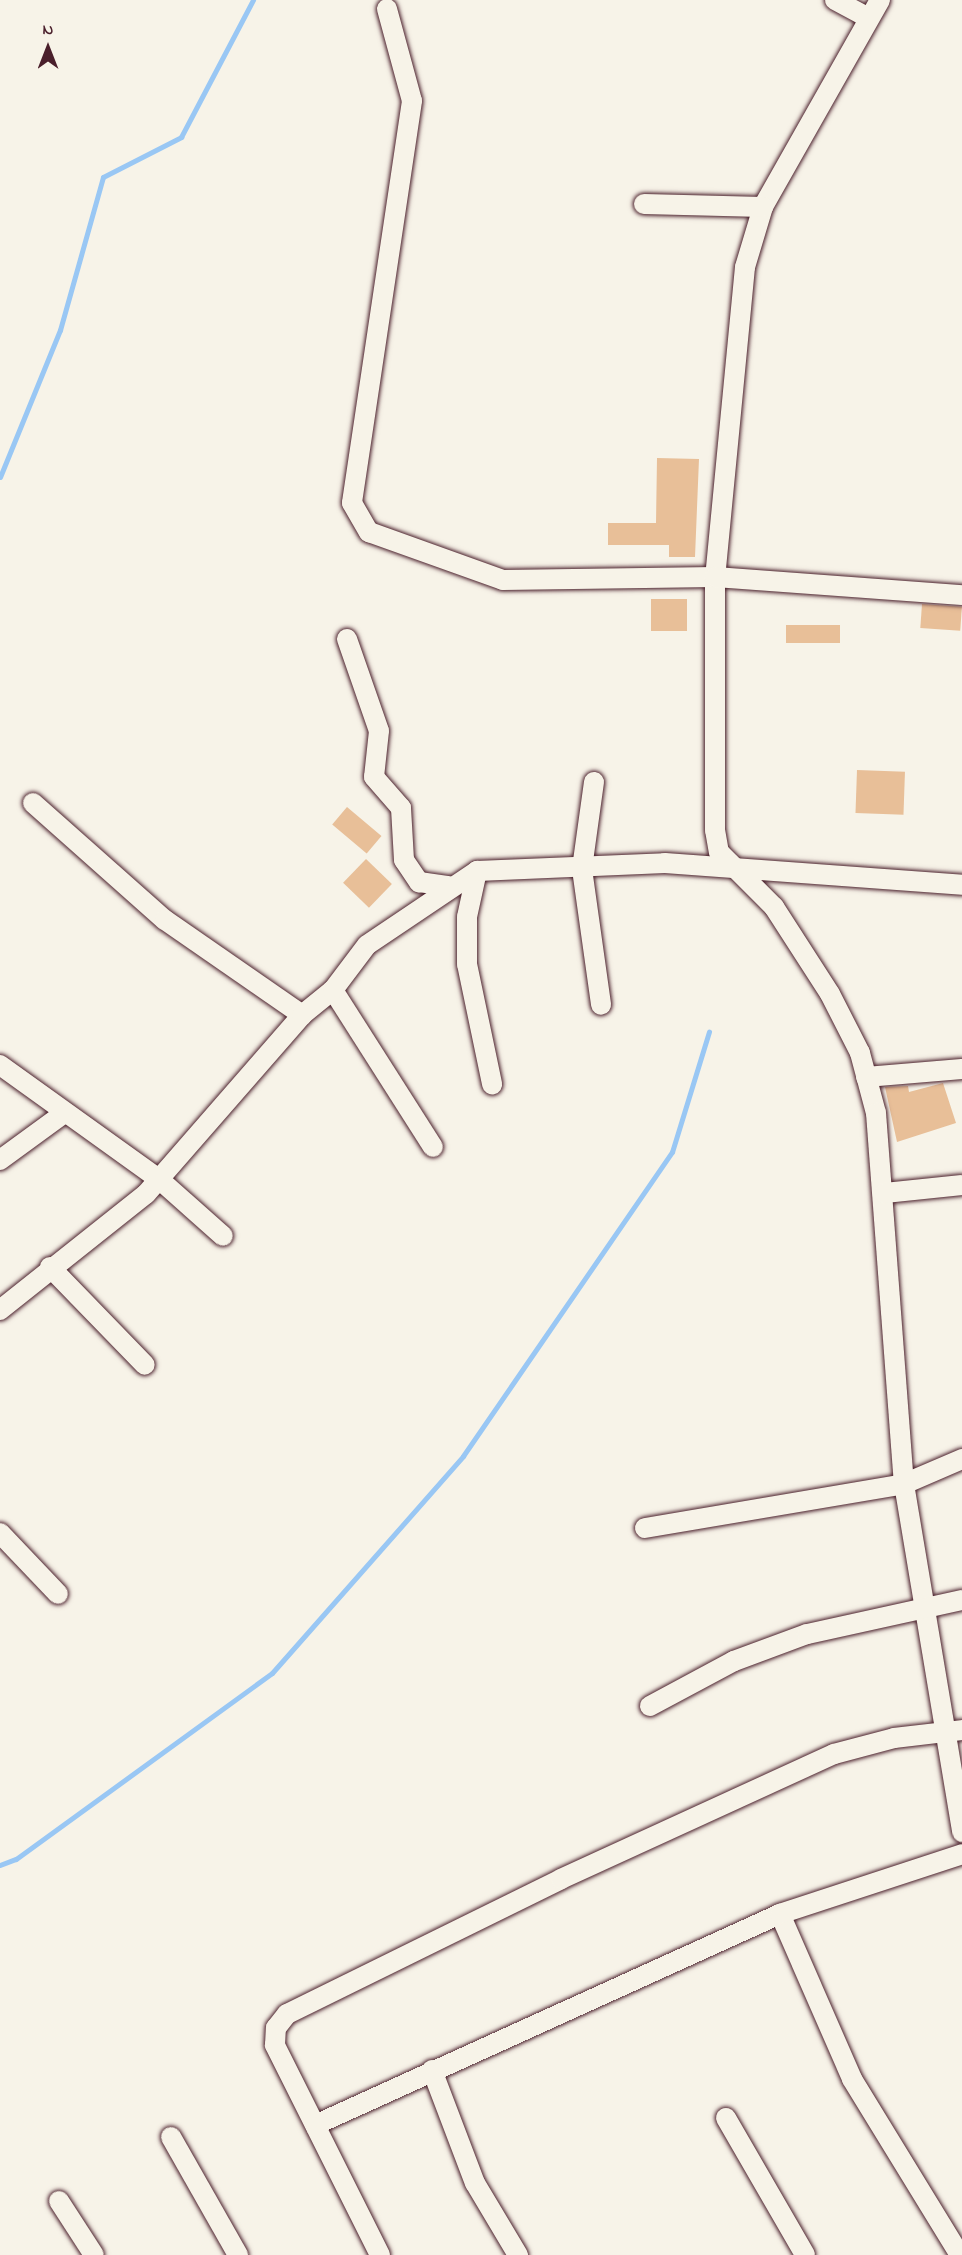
<!DOCTYPE html>
<html>
<head>
<meta charset="utf-8">
<style>
  body { margin:0 }
  #map { position:relative; width:962px; height:2255px; overflow:hidden; background:#f7f3e8; font-family:"Indie Flower",sans-serif }
  div>[style] { position:absolute }
  .stream>* { height:5px; margin:-2.5px; padding:0 2.5px; transform-origin:2.5px; border-radius:2.5px; background:#99c7f4 }
  .building>* { inset:0; background:#e8bf98; transform-origin:0 0 }
  .roads { filter:drop-shadow(0 0 2px #4a1f2b) drop-shadow(0 0 2px #4a1f2b) }
  .minor>* { height:20px; margin:-10px; padding:0 10px; transform-origin:10px; border-radius:10px; background:#f7f3e8 }
  span { translate:-50% -50%; white-space:nowrap; text-align:center; line-height:1.15; -webkit-text-stroke:4.5px #f7f3e8; paint-order:stroke }
  .north { position:absolute; left:18px; top:18px; width:60px; height:60px; -webkit-text-stroke:4px #f7f3e8; paint-order:stroke; rotate:0deg; font-size:16px; font-weight:700; line-height:24px; text-align:center; color:#4a1f2b }
  .north::after { content:''; display:block; margin:auto; width:21px; height:27px; background:#4a1f2b; clip-path:polygon(50% 0,100% 100%,50% 72%,0 100%) }
</style>
</head>
<body>
<div id="map">
  <div class="stream">
    <i style="left:0;top:477px;width:159px;rotate:-67.8deg"></i>
    <i style="left:60px;top:330px;width:159px;rotate:-74.3deg"></i>
    <i style="left:103px;top:177px;width:88px;rotate:-27.1deg"></i>
    <i style="left:181px;top:137px;width:155px;rotate:-62.3deg"></i>
    <i style="left:0;top:1865px;width:17px;rotate:-21deg"></i>
    <i style="left:16px;top:1859px;width:316px;rotate:-36deg"></i>
    <i style="left:272px;top:1673px;width:289px;rotate:-48.6deg"></i>
    <i style="left:463px;top:1456px;width:369px;rotate:-55.5deg"></i>
    <i style="left:672px;top:1152px;width:126px;rotate:-72.9deg"></i>
  </div>
  <div class="building">
    <i style="clip-path:polygon(657px 458px,699px 459px,695px 557px,669px 557px,669px 545px,608px 545px,608px 523px,656px 523px)"></i>
    <i style="left:651px;top:599px;width:36px;height:32px"></i>
    <i style="left:922px;top:604px;width:40px;height:24px;rotate:4deg"></i>
    <i style="left:786px;top:625px;width:54px;height:18px"></i>
    <i style="left:857px;top:770px;width:48px;height:43px;rotate:2deg"></i>
    <i style="left:347px;top:807px;width:45px;height:23px;rotate:40deg"></i>
    <i style="left:366px;top:859px;width:36px;height:33px;rotate:44deg"></i>
    <i style="clip-path:polygon(943px 1083px,956px 1123px,897px 1142px,885px 1087px,908px 1086px,909px 1092px)"></i>
  </div>
  <div class="roads">
    <div class="minor">
      <i style="left:835px;top:0;width:38px;rotate:28deg"></i>
      <i style="left:880px;top:0;width:238px;rotate:119.5deg"></i>
      <i style="left:763px;top:207px;width:63px;rotate:106.7deg"></i>
      <i style="left:745px;top:267px;width:311px;rotate:95.5deg"></i>
      <i style="left:715px;top:577px;width:253px;rotate:90deg"></i>
      <i style="left:715px;top:830px;width:22px;rotate:80deg"></i>
      <i style="left:719px;top:852px;width:78px;rotate:45deg"></i>
      <i style="left:774px;top:907px;width:103px;rotate:57.2deg"></i>
      <i style="left:830px;top:994px;width:66px;rotate:63deg"></i>
      <i style="left:860px;top:1053px;width:62px;rotate:75.1deg"></i>
      <i style="left:876px;top:1113px;width:372px;rotate:85.7deg"></i>
      <i style="left:904px;top:1484px;width:353px;rotate:80.5deg"></i>
      <i style="left:387px;top:9px;width:95px;rotate:74.8deg"></i>
      <i style="left:412px;top:101px;width:406px;rotate:98.5deg"></i>
      <i style="left:352px;top:503px;width:34px;rotate:60deg"></i>
      <i style="left:369px;top:532px;width:142px;rotate:19.7deg"></i>
      <i style="left:503px;top:580px;width:212px;rotate:-0.8deg"></i>
      <i style="left:715px;top:577px;width:248px;rotate:4.2deg"></i>
      <i style="left:644px;top:204px;width:119px;rotate:1.4deg"></i>
      <i style="left:347px;top:639px;width:97px;rotate:70.8deg"></i>
      <i style="left:379px;top:731px;width:46px;rotate:96.2deg"></i>
      <i style="left:374px;top:777px;width:41px;rotate:48.9deg"></i>
      <i style="left:401px;top:808px;width:52px;rotate:86.7deg"></i>
      <i style="left:404px;top:860px;width:27px;rotate:56deg"></i>
      <i style="left:419px;top:882px;width:30px;rotate:8deg"></i>
      <i style="left:594px;top:782px;width:88px;rotate:97.9deg"></i>
      <i style="left:582px;top:869px;width:137px;rotate:82deg"></i>
      <i style="left:33px;top:803px;width:176px;rotate:41.6deg"></i>
      <i style="left:165px;top:920px;width:167px;rotate:34.7deg"></i>
      <i style="left:477px;top:871px;width:47px;rotate:102.3deg"></i>
      <i style="left:467px;top:917px;width:47px;rotate:90deg"></i>
      <i style="left:467px;top:964px;width:123px;rotate:78.2deg"></i>
      <i style="left:333px;top:990px;width:186px;rotate:57.5deg"></i>
      <i style="left:0;top:1065px;width:197px;rotate:35.7deg"></i>
      <i style="left:160px;top:1180px;width:84px;rotate:41.6deg"></i>
      <i style="left:866px;top:1077px;width:96px;rotate:-4.8deg"></i>
      <i style="left:0;top:1160px;width:78px;rotate:-36.1deg"></i>
      <i style="left:885px;top:1193px;width:77px;rotate:-5.9deg"></i>
      <i style="left:50px;top:1267px;width:136px;rotate:45.9deg"></i>
      <i style="left:0;top:1310px;width:186px;rotate:-38.5deg"></i>
      <i style="left:146px;top:1194px;width:237px;rotate:-48.9deg"></i>
      <i style="left:302px;top:1015px;width:40px;rotate:-39deg"></i>
      <i style="left:333px;top:990px;width:56px;rotate:-52.9deg"></i>
      <i style="left:367px;top:945px;width:133px;rotate:-33.9deg"></i>
      <i style="left:477px;top:871px;width:188px;rotate:-2.4deg"></i>
      <i style="left:665px;top:863px;width:298px;rotate:4.2deg"></i>
      <i style="left:645px;top:1528px;width:263px;rotate:-9.6deg"></i>
      <i style="left:904px;top:1484px;width:63px;rotate:-23.3deg"></i>
      <i style="left:0;top:1533px;width:84px;rotate:46.4deg"></i>
      <i style="left:650px;top:1706px;width:95px;rotate:-28.2deg"></i>
      <i style="left:734px;top:1661px;width:78px;rotate:-20.3deg"></i>
      <i style="left:807px;top:1634px;width:159px;rotate:-12.4deg"></i>
      <i style="left:780px;top:1914px;width:180px;rotate:66.4deg"></i>
      <i style="left:852px;top:2079px;width:206px;rotate:58.5deg"></i>
      <i style="left:432px;top:2070px;width:121px;rotate:69.2deg"></i>
      <i style="left:475px;top:2183px;width:84px;rotate:59.2deg"></i>
      <i style="left:726px;top:2118px;width:158px;rotate:60deg"></i>
      <i style="left:315px;top:2125px;width:511px;rotate:-24.41deg"></i>
      <i style="left:780px;top:1914px;width:192px;rotate:-18.2deg"></i>
      <i style="left:171px;top:2137px;width:136px;rotate:60.4deg"></i>
      <i style="left:59px;top:2201px;width:64px;rotate:57.1deg"></i>
      <i style="left:380px;top:2255px;width:235px;rotate:-116.6deg"></i>
      <i style="left:275px;top:2045px;width:17px;rotate:-87deg"></i>
      <i style="left:276px;top:2028px;width:18px;rotate:-52deg"></i>
      <i style="left:287px;top:2014px;width:305px;rotate:-26.2deg"></i>
      <i style="left:561px;top:1879px;width:300px;rotate:-24.6deg"></i>
      <i style="left:834px;top:1754px;width:62px;rotate:-14.9deg"></i>
      <i style="left:894px;top:1738px;width:68px;rotate:-6.7deg"></i>
    </div>
  </div>
  <div class="north">N</div>
</div>
</body>
</html>
